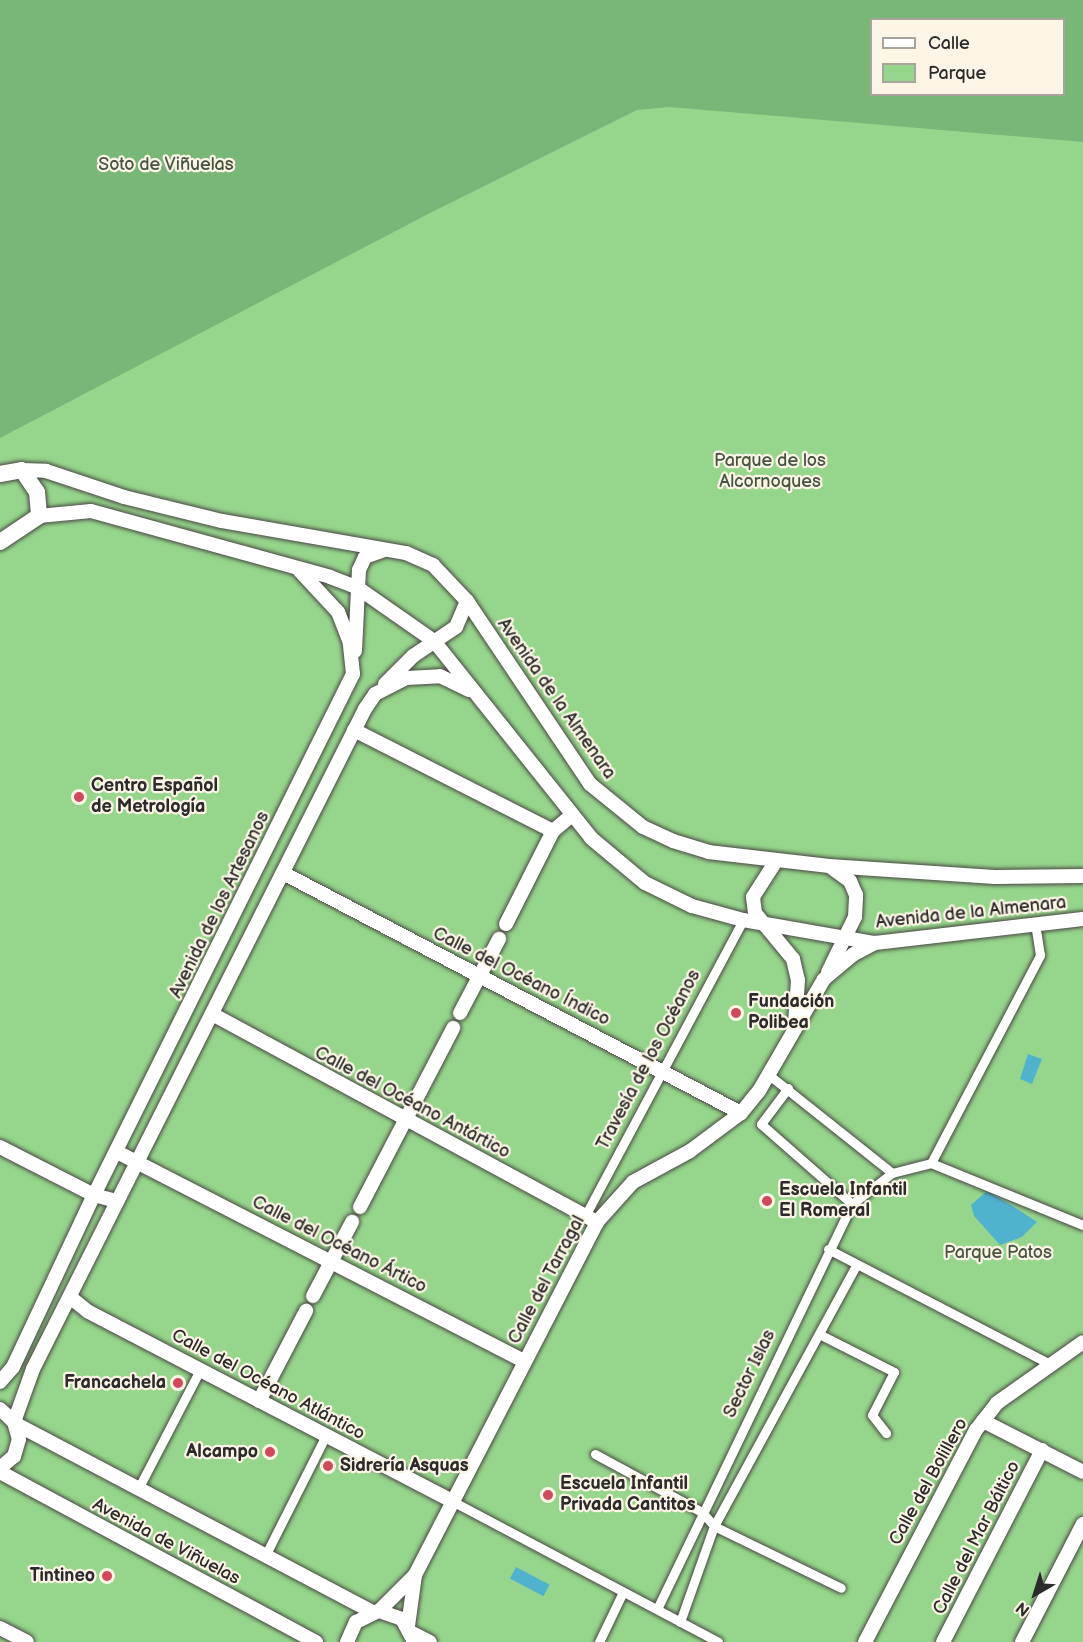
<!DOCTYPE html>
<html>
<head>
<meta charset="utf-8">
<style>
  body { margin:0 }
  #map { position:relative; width:1083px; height:1642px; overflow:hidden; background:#f0e8cc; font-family:"Balsamiq Sans",sans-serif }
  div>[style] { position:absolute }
  .green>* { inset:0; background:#96d68c }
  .forest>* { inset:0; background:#78b778 }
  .water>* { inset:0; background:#4fb3ce; transform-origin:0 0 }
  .roads { filter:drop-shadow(0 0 2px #494743) drop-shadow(0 0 2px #494743) }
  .pedestrian>* { height:9px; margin:-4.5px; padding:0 4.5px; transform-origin:4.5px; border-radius:4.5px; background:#fff }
  .minor>* { height:14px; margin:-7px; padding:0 7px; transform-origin:7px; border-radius:7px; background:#fff }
  .tertiary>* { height:16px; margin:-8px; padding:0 8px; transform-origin:8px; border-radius:8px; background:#fff }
  .dots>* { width:16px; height:16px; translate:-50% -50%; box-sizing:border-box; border:3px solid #fcf5e5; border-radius:50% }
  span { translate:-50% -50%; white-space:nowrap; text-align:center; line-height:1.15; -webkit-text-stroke:4.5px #fcf5e5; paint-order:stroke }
  .park-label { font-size:18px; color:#465643 }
  .street-label { font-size:18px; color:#2b2b2b }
  .poi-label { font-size:18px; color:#2b2b2b; font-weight:700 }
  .left { translate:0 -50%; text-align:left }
  .right { translate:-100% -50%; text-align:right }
  .legend { position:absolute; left:870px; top:18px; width:195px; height:78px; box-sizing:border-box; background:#fcf5e5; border:2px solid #a8a49b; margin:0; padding:8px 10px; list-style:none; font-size:18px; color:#2b2b2b }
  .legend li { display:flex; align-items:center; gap:12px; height:30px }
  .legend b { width:30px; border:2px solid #a8a49b }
  .north { position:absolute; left:1005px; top:1564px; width:60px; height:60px; -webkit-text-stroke:4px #fcf5e5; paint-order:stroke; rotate:219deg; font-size:16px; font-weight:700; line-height:24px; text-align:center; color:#2b2b2b }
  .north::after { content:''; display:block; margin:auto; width:21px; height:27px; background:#2b2b2b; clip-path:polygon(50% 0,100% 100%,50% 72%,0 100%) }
</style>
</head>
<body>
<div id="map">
  <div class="green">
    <i style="clip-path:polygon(evenodd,0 0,1083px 0,1083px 1642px,0 1642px,0 0,872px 20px,1064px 20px,1064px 94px,872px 94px,872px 20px)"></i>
  </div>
  <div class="forest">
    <i style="clip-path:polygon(evenodd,0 0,1083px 0,1083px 142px,669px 107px,637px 110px,432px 212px,0 438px,0 0,872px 20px,1064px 20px,1064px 94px,872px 94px,872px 20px)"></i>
  </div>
  <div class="water">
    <i style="clip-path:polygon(1028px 1054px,1042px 1059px,1032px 1084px,1020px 1079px)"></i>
    <i style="clip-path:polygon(987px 1191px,1011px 1205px,1037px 1222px,1022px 1237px,1000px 1245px,974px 1216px,971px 1205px)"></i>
    <i style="left:516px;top:1567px;width:38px;height:13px;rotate:28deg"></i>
  </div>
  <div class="roads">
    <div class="pedestrian">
      <i style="left:769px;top:1075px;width:157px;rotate:38.5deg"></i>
      <i style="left:788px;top:1088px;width:45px;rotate:126.9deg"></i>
      <i style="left:761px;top:1124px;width:121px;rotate:41.3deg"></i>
      <i style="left:931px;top:1163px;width:235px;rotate:-62.3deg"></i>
      <i style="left:1040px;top:955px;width:30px;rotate:-99deg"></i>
      <i style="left:585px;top:1216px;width:336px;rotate:-61.9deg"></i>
      <i style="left:828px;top:1249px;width:250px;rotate:27.4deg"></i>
      <i style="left:821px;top:1335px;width:82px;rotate:26.9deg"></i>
      <i style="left:894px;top:1372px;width:48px;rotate:117.1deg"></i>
      <i style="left:872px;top:1415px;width:23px;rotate:52deg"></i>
      <i style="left:595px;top:1454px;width:122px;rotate:28.5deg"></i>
      <i style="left:702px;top:1512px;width:18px;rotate:49deg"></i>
      <i style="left:714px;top:1526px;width:141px;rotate:26deg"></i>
      <i style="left:138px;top:1489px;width:134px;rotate:-62.5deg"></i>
      <i style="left:452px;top:1501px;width:301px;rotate:27.9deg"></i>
      <i style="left:265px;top:1556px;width:133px;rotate:-63.2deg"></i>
      <i style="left:658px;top:1607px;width:447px;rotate:-64.3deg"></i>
      <i style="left:852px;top:1204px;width:51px;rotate:-37.8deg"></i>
      <i style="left:892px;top:1173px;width:40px;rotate:-14.4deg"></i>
      <i style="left:931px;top:1163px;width:164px;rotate:22.2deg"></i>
      <i style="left:680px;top:1622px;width:102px;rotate:-70.5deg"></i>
      <i style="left:714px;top:1526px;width:298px;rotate:-61.4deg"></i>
      <i style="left:599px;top:1642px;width:55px;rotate:-64.4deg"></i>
    </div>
    <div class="minor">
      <i style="left:22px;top:470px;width:24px;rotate:2deg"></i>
      <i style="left:46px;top:471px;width:82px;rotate:18.4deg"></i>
      <i style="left:124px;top:497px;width:101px;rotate:13.8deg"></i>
      <i style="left:222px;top:521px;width:187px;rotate:9.9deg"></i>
      <i style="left:406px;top:553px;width:30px;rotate:24deg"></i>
      <i style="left:433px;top:565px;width:50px;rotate:46.6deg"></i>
      <i style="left:467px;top:601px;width:220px;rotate:56.1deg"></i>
      <i style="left:590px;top:784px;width:68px;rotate:39.1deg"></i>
      <i style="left:643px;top:827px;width:33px;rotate:25deg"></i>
      <i style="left:673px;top:841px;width:37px;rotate:17deg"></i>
      <i style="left:708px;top:852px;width:122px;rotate:6.6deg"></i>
      <i style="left:829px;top:866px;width:166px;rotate:3.8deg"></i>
      <i style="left:995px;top:877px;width:88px;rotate:-0.7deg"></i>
      <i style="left:39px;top:516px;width:52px;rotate:-5.5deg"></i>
      <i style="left:91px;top:511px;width:248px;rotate:15.4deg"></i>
      <i style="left:330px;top:577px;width:30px;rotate:21deg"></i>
      <i style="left:358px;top:588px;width:93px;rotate:34.9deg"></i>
      <i style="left:434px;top:641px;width:252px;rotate:51.4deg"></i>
      <i style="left:591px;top:838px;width:70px;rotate:39.8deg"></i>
      <i style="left:645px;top:883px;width:52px;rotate:26.1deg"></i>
      <i style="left:692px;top:906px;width:53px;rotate:15.4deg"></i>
      <i style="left:743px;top:920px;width:134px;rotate:9.9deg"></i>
      <i style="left:875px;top:943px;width:209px;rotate:-6.6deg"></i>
      <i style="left:355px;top:651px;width:81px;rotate:-87.2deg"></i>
      <i style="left:359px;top:570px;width:14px;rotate:-65deg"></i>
      <i style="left:365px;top:557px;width:20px;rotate:-20deg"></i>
      <i style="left:385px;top:684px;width:40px;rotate:-45deg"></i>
      <i style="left:413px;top:656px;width:52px;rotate:-34deg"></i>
      <i style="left:456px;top:627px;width:28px;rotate:-67deg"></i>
      <i style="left:354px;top:730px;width:223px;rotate:26.9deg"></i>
      <i style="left:776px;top:861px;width:43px;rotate:122.6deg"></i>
      <i style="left:753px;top:897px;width:16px;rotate:83deg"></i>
      <i style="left:755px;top:913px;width:60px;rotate:50.4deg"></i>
      <i style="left:793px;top:959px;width:22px;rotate:77deg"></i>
      <i style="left:798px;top:980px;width:44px;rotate:93.9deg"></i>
      <i style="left:283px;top:873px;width:517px;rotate:27.66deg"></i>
      <i style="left:506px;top:924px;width:104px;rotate:-63.2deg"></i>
      <i style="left:553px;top:831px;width:23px;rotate:-40deg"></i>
      <i style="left:828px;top:972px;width:61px;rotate:-63.9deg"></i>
      <i style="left:855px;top:917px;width:22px;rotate:-87deg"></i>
      <i style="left:856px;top:895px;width:15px;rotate:-113deg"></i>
      <i style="left:850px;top:881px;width:22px;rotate:-144deg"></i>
      <i style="left:460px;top:1013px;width:84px;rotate:-62.2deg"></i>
      <i style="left:212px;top:1014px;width:438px;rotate:28.4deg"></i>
      <i style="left:0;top:1147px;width:106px;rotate:27.1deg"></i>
      <i style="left:94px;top:1195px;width:24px;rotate:15deg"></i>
      <i style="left:117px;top:1152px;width:458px;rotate:27.2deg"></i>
      <i style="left:360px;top:1207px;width:202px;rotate:-62.5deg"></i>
      <i style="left:313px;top:1296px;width:84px;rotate:-62.2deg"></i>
      <i style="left:70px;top:1297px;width:22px;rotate:39deg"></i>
      <i style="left:87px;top:1311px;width:411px;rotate:27.5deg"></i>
      <i style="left:0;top:1382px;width:20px;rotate:-49deg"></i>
      <i style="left:13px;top:1367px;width:190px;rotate:-64.8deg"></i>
      <i style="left:94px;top:1195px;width:582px;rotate:-63.57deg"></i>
      <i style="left:353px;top:674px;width:31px;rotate:-96deg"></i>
      <i style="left:350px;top:643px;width:33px;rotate:-111deg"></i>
      <i style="left:338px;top:612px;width:57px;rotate:-132.9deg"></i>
      <i style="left:259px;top:1401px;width:102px;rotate:-62.4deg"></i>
      <i style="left:0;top:1409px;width:19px;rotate:43deg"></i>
      <i style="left:14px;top:1422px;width:18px;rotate:74deg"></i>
      <i style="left:19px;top:1439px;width:18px;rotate:106deg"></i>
      <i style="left:14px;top:1456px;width:18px;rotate:139deg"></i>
      <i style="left:983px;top:1421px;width:112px;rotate:27deg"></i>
      <i style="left:14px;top:1422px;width:56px;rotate:-70.3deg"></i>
      <i style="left:33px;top:1369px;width:739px;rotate:-63.3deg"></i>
      <i style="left:365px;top:709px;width:18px;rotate:-56deg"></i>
      <i style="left:375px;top:694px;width:35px;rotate:-27deg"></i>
      <i style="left:406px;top:678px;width:34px;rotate:-3deg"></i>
      <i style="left:440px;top:676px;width:32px;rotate:26deg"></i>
      <i style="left:16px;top:1424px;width:403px;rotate:27.8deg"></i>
      <i style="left:0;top:1472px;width:359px;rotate:28.3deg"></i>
      <i style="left:379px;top:1611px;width:51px;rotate:-45deg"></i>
      <i style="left:415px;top:1575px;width:397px;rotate:-62.7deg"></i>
      <i style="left:597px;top:1222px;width:54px;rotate:-48deg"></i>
      <i style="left:633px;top:1182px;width:65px;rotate:-28.5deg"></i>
      <i style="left:690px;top:1151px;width:64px;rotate:-36.7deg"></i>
      <i style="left:741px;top:1113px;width:28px;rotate:-51deg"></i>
      <i style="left:759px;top:1091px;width:129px;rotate:-59.9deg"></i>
      <i style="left:824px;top:979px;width:39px;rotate:-40deg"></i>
      <i style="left:854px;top:954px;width:24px;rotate:-28deg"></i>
      <i style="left:408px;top:1626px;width:51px;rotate:-82.2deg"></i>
      <i style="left:0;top:1628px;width:30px;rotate:27deg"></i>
      <i style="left:412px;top:1633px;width:20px;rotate:27deg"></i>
      <i style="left:347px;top:1642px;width:22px;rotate:-66deg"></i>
      <i style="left:356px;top:1622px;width:25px;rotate:-26deg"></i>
      <i style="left:379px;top:1611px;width:24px;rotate:19deg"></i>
      <i style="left:402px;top:1619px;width:26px;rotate:62deg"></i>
      <i style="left:865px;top:1642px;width:239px;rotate:-62.4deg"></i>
      <i style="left:976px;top:1430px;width:34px;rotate:-52deg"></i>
      <i style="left:997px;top:1403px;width:105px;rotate:-35.3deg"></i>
      <i style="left:943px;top:1642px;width:216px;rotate:-62.7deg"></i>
      <i style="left:1022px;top:1642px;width:133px;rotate:-62.7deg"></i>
    </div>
    <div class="tertiary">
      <i style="left:0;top:474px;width:22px;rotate:-10deg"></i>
      <i style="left:22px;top:470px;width:27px;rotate:56deg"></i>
      <i style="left:37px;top:492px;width:24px;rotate:85deg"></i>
      <i style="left:39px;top:516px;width:47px;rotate:146.3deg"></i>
    </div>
  </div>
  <div class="dots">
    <i style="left:79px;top:797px;background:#d1495b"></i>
    <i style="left:736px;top:1013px;background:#d1495b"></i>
    <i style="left:767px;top:1201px;background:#d1495b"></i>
    <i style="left:178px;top:1383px;background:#d1495b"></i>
    <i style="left:270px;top:1452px;background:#d1495b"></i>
    <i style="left:328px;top:1466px;background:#d1495b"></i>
    <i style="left:548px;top:1495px;background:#d1495b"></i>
    <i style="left:107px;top:1576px;background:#d1495b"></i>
  </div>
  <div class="park-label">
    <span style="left:166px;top:165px">Soto de Viñuelas</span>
    <span style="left:770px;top:472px">Parque de los<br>Alcornoques</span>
    <span style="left:998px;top:1253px">Parque Patos</span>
  </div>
  <div class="street-label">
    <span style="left:556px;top:699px;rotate:55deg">Avenida de la Almenara</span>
    <span style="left:220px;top:905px;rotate:-64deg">Avenida de los Artesanos</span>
    <span style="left:971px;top:913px;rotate:-6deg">Avenida de la Almenara</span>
    <span style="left:521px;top:977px;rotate:27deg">Calle del Océano Índico</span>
    <span style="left:649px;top:1060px;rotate:-62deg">Travesía de los Océanos</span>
    <span style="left:412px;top:1103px;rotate:28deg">Calle del Océano Antártico</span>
    <span style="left:339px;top:1245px;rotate:27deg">Calle del Océano Ártico</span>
    <span style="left:547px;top:1280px;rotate:-62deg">Calle del Tarragal</span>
    <span style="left:750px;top:1374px;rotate:-64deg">Sector Islas</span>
    <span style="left:268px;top:1385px;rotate:28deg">Calle del Océano Atlántico</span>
    <span style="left:929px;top:1482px;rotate:-61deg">Calle del Bolillero</span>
    <span style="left:977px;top:1538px;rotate:-63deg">Calle del Mar Báltico</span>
    <span style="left:166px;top:1542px;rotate:28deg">Avenida de Viñuelas</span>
  </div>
  <div class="poi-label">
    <span class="left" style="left:91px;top:797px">Centro Español<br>de Metrología</span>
    <span class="left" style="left:748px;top:1013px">Fundación<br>Polibea</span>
    <span class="left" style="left:779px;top:1201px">Escuela Infantil<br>El Romeral</span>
    <span class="right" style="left:166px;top:1383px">Francachela</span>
    <span class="right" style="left:258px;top:1452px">Alcampo</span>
    <span class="left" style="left:340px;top:1466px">Sidrería Asquas</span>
    <span class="left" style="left:560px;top:1495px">Escuela Infantil<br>Privada Cantitos</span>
    <span class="right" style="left:95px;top:1576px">Tintineo</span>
  </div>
  <ul class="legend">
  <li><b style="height:8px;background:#fff"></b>Calle</li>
  <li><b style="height:16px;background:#96d68c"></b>Parque</li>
  </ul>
  <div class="north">N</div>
</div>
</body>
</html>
